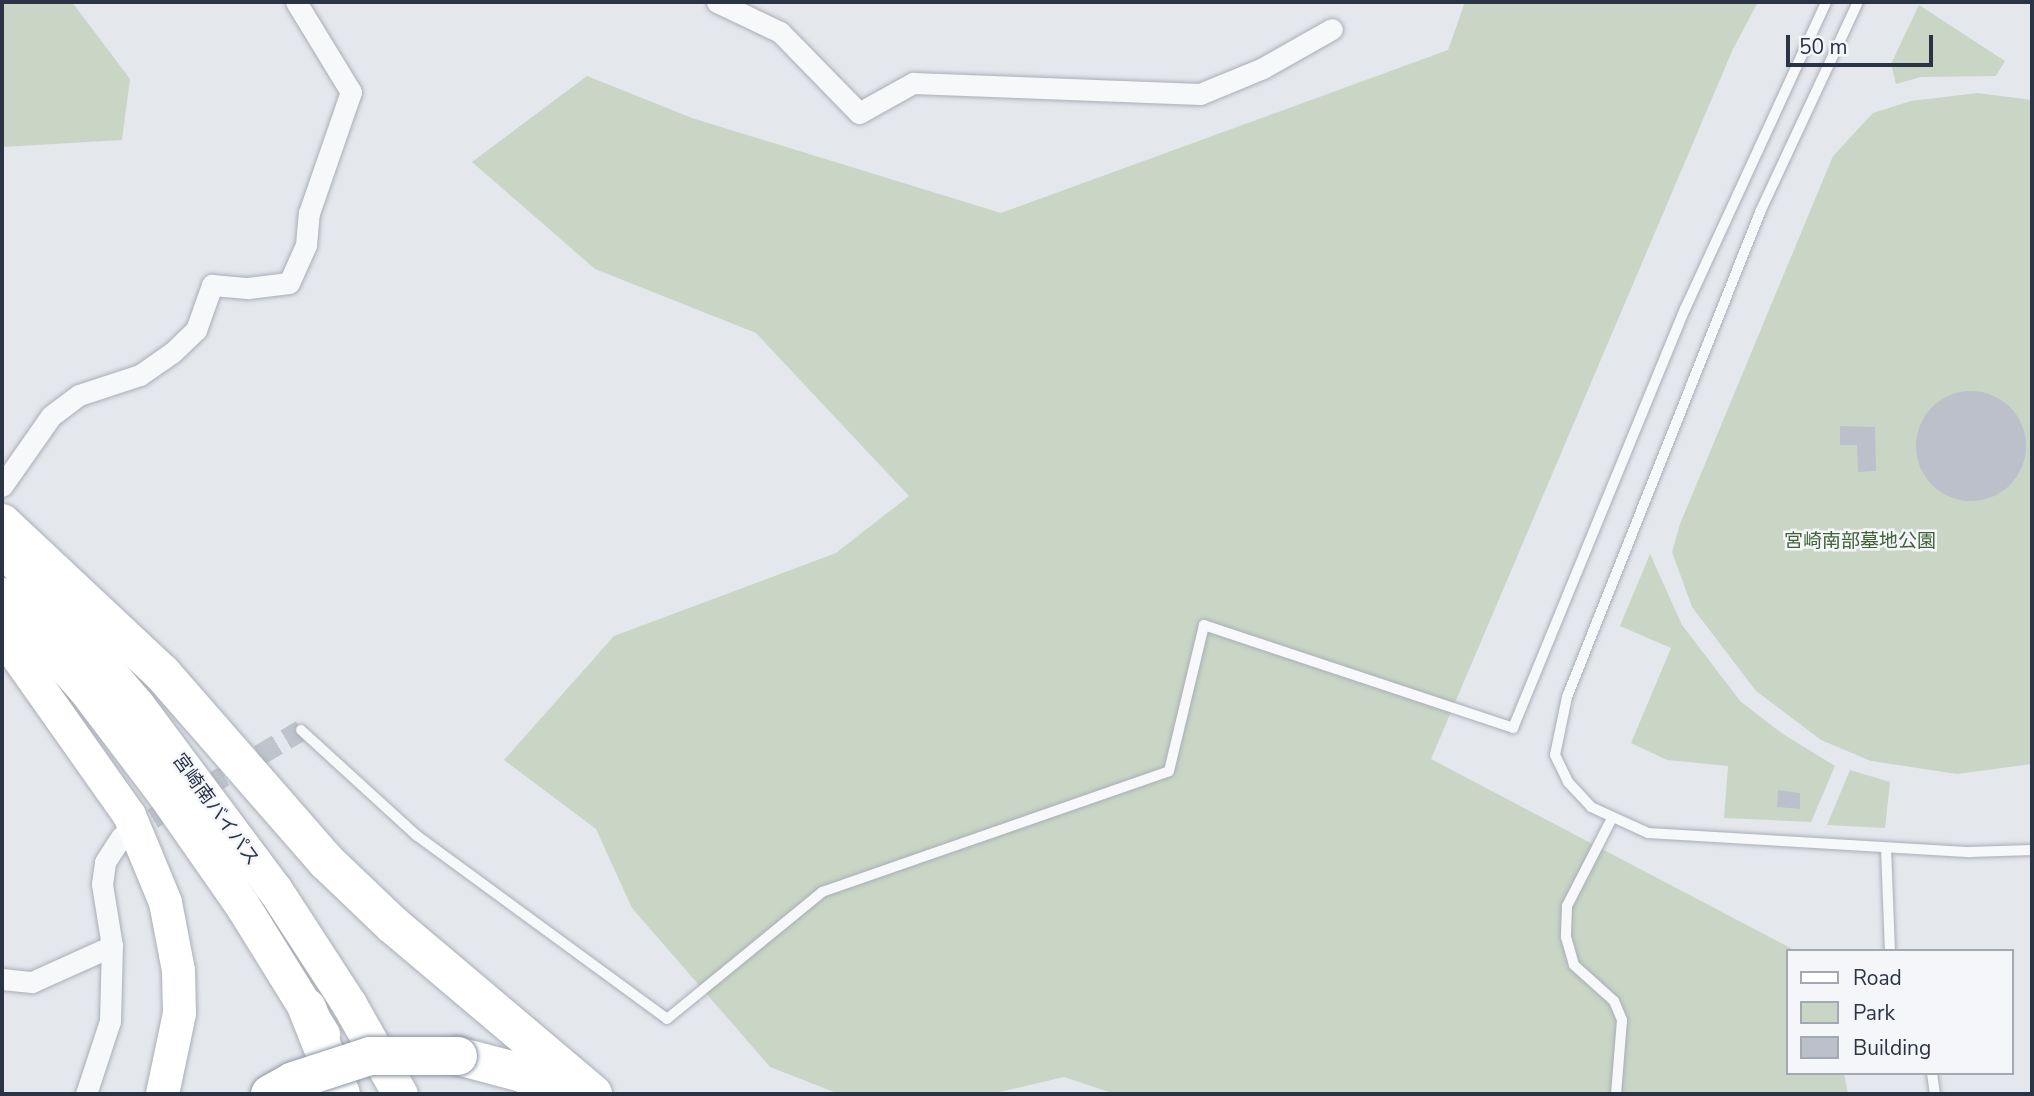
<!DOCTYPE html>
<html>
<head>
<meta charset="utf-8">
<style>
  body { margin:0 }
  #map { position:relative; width:2034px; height:1096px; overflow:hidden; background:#e4e7ec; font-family:"Nunito Sans","Noto Sans JP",sans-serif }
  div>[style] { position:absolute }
  .green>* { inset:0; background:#c9d6c5 }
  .building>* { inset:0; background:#bbc0ca }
  .round { border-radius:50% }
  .minor-tunnel>* { height:21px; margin-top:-10.5px; transform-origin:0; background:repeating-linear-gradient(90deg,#bfc3cb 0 21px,transparent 0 31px) }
  .roads { filter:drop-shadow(0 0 2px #a9aeb7) drop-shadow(0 0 2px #a9aeb7) }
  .service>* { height:10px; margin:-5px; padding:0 5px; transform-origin:5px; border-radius:5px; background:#f7f8fa }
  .minor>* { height:21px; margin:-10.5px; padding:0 10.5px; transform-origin:10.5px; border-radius:10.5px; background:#f7f8fa }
  .primary>* { height:33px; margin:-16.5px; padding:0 16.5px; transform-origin:16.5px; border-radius:16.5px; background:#fff }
  .trunk>* { height:35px; margin:-17.5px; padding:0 17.5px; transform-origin:17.5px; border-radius:17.5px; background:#fff }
  .motorway>* { height:38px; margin:-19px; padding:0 19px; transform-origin:19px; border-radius:19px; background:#fff }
  .bridges { filter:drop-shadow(0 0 2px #8b94a3) drop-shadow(0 0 2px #8b94a3) }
  .motorway-bridge>* { height:38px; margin:-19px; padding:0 19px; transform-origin:19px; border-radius:19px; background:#fff }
  span { translate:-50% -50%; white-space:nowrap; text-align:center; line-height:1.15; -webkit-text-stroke:5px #f4f6f9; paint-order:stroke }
  .park-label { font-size:19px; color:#3f6138 }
  .street-label { font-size:19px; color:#2b3445 }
  .frame { position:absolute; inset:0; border:4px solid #2b3445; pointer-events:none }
  .legend { position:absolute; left:1786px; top:949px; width:228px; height:126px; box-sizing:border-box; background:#f4f6f9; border:2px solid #a4a8b1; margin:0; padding:9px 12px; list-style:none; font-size:21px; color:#2b3445 }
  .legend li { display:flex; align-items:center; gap:14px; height:35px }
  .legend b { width:35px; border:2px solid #a4a8b1 }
  .scale { position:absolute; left:1786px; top:35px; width:147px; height:32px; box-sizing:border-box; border:4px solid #2b3445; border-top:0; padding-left:9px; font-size:21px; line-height:24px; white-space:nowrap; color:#2b3445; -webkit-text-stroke:5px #f4f6f9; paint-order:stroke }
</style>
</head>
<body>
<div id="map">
  <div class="green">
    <i style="clip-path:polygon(2px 2px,72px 2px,130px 79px,122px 140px,2px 147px)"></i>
    <i style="clip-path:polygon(1465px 2px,1758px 2px,1733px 49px,1431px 759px,1796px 951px,1787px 951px,1787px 1073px,1844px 1073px,1848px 1094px,1115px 1094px,1064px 1077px,991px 1094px,839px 1094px,770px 1067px,632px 908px,596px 829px,504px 760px,614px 636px,836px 553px,909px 496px,756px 333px,595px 269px,472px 162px,587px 76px,692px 118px,1001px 213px,1448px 50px)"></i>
    <i style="clip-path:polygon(1919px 5px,2005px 61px,1996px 76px,1921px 77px,1896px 84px,1891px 64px)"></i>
    <i style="clip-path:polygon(1978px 93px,2032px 100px,2032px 764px,1957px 774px,1871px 761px,1821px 740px,1756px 691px,1692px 607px,1672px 552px,1680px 524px,1833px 156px,1873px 113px,1911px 101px)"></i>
    <i style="clip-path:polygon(1650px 554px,1682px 625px,1741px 702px,1783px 734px,1835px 766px,1811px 822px,1724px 818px,1728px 766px,1667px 760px,1631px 743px,1671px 648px,1620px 626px)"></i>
    <i style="clip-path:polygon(1850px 770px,1890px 782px,1885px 828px,1827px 825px)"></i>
  </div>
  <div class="building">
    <i class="round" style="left:1916px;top:391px;width:110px;height:110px"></i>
    <i style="clip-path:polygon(1840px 426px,1875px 427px,1876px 471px,1858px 472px,1857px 445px,1840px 445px)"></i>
    <i style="clip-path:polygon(1778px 790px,1800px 793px,1800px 809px,1777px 807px)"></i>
  </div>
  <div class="minor-tunnel">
    <i style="left:126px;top:834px;width:204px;rotate:-30.7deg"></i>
  </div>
  <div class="roads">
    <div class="service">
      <i style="left:1858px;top:2px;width:230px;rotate:115deg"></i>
      <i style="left:1761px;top:210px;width:524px;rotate:111.72deg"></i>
      <i style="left:1567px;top:697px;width:59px;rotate:101.7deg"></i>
      <i style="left:1555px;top:755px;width:30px;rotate:64deg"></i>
      <i style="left:1568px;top:782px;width:34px;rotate:47deg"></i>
      <i style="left:1591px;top:807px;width:63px;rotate:24.5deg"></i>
      <i style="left:1648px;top:833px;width:323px;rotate:3.4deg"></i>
      <i style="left:1970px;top:852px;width:62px;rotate:-1.8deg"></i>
      <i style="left:301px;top:730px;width:156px;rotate:42.4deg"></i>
      <i style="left:416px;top:835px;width:311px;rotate:36.2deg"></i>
      <i style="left:667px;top:1019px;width:200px;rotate:-39.3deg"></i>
      <i style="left:822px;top:892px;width:367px;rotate:-19.2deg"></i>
      <i style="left:1169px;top:771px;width:150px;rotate:-76.5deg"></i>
      <i style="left:1204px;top:625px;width:326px;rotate:18.4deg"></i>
      <i style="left:1513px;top:728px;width:453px;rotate:-67.7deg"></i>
      <i style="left:1685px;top:309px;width:338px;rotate:-65.3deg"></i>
      <i style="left:1611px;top:820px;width:97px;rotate:117.1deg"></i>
      <i style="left:1567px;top:906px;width:31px;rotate:92deg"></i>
      <i style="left:1566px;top:937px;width:29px;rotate:74deg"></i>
      <i style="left:1574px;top:965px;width:54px;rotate:42deg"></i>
      <i style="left:1614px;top:1001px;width:21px;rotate:67deg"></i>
      <i style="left:1622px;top:1020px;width:74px;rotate:94.6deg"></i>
      <i style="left:1886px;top:848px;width:103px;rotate:87.8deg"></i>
      <i style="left:1932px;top:1073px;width:21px;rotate:82deg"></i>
    </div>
    <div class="minor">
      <i style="left:717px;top:2px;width:70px;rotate:25.5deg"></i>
      <i style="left:780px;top:32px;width:113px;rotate:45.7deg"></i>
      <i style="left:859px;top:113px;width:62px;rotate:-29.1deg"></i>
      <i style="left:913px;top:83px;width:287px;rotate:2.2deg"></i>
      <i style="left:1200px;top:94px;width:68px;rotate:-22.4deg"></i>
      <i style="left:1263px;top:68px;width:79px;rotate:-29.5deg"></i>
      <i style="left:2px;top:486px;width:85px;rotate:-55deg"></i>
      <i style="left:51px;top:416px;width:35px;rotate:-37deg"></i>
      <i style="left:79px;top:395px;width:64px;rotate:-18.2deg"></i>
      <i style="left:140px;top:375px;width:40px;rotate:-34.9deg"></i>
      <i style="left:173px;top:352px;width:32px;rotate:-44deg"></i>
      <i style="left:196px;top:330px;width:48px;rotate:-70.4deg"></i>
      <i style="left:212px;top:285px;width:36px;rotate:5deg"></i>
      <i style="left:248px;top:288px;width:41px;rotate:-7deg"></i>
      <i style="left:289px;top:283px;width:42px;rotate:-65.9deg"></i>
      <i style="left:306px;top:245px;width:32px;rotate:-85deg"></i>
      <i style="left:309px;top:213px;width:128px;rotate:-70.9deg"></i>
      <i style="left:351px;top:92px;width:105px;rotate:-121.4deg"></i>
      <i style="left:2px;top:979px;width:30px;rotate:6deg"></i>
      <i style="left:32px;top:982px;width:88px;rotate:-24.2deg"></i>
      <i style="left:86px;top:1094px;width:77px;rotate:-71.8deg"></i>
      <i style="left:110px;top:1021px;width:75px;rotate:-88.5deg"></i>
      <i style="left:112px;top:946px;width:63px;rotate:-99.2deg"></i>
      <i style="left:102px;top:884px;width:22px;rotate:-82deg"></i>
      <i style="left:105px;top:862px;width:30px;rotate:-57deg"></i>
    </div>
    <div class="primary">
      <i style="left:2px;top:635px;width:220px;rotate:54.8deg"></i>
      <i style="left:129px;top:815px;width:94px;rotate:67.5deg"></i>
      <i style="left:165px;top:902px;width:69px;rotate:79.2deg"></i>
      <i style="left:178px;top:970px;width:43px;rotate:88.7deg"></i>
      <i style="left:179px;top:1013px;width:83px;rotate:101.9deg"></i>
    </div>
    <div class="trunk">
      <i style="left:2px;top:546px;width:209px;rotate:49.7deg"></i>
      <i style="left:137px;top:705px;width:231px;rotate:53.3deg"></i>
      <i style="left:275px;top:890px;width:136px;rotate:57deg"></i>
      <i style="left:349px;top:1004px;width:103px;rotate:60.5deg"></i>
      <i style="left:2px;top:595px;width:125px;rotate:48.6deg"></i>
      <i style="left:85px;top:689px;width:131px;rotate:52.8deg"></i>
      <i style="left:164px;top:793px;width:136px;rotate:55.1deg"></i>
      <i style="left:242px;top:905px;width:152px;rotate:58.2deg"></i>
    </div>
    <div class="motorway">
      <i style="left:2px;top:523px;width:219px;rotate:43.2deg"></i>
      <i style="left:162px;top:673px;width:251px;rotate:48.9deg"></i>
      <i style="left:327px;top:862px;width:91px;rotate:43.7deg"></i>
      <i style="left:393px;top:925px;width:262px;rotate:40.2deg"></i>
      <i style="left:307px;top:1008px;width:92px;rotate:68.4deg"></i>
      <i style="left:458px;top:1056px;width:66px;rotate:14.9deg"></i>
      <i style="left:522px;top:1073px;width:52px;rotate:23.6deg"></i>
    </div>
  </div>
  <div class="bridges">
    <div class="motorway-bridge">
      <i style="left:270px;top:1094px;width:26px;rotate:-29deg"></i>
      <i style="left:293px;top:1081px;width:81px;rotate:-18deg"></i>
      <i style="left:370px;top:1056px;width:88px"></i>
    </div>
  </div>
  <div class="park-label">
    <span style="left:1860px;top:542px">宮崎南部墓地公園</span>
  </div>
  <div class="street-label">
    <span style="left:215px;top:810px;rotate:54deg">宮崎南バイパス</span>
  </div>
  <div class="frame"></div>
  <ul class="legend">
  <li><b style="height:9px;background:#fff"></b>Road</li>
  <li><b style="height:19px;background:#c9d6c5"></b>Park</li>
  <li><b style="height:19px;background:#bbc0ca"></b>Building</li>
  </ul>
  <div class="scale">50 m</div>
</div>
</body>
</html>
